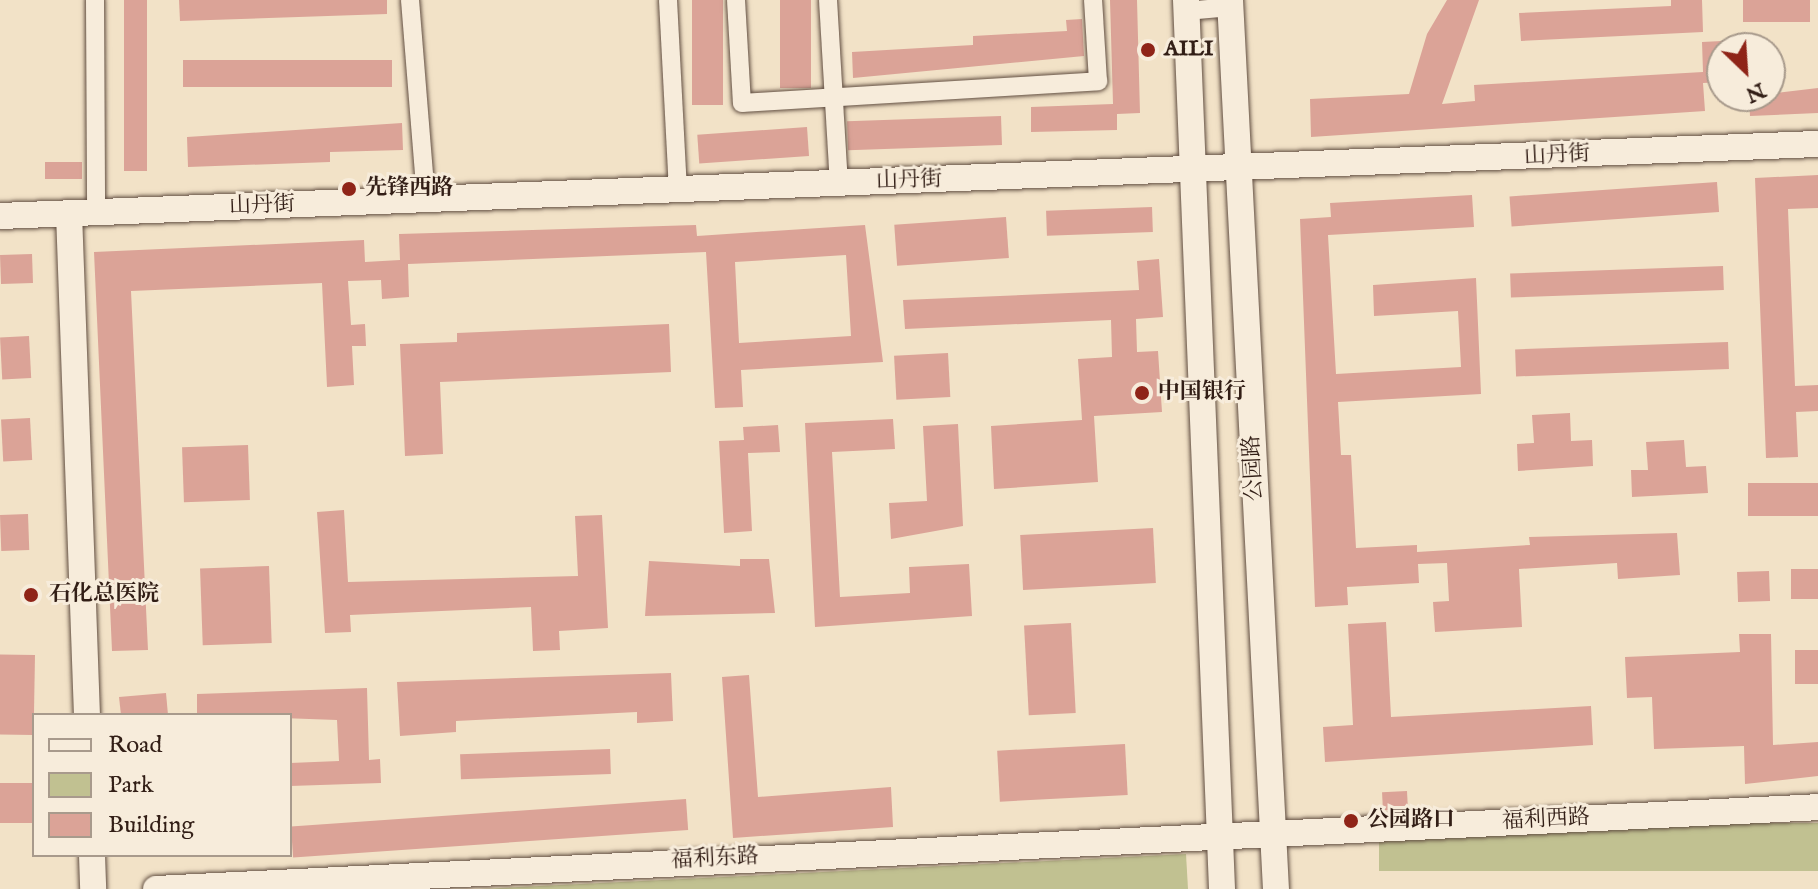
<!DOCTYPE html>
<html>
<head>
<meta charset="utf-8">
<style>
  body { margin:0 }
  #map { position:relative; width:1818px; height:889px; overflow:hidden; background:#f2e2c7; font-family:"IM FELL English","Noto Serif SC",serif }
  div>[style] { position:absolute }
  .green>* { inset:0; background:#c1c191; transform-origin:0 0 }
  .building>* { inset:0; background:#dba397; transform-origin:0 0 }
  .roads { filter:drop-shadow(0 0 2px #624f42) drop-shadow(0 0 2px #624f42) }
  .street>* { height:18px; margin:-9px; padding:0 9px; transform-origin:9px; border-radius:9px; background:#f7ecdb }
  .secondary>* { height:26px; margin:-13px; padding:0 13px; transform-origin:13px; border-radius:13px; background:#f7ecdb }
  .dots>* { width:22px; height:22px; translate:-50% -50%; box-sizing:border-box; border:4px solid #f7ecdb; border-radius:50% }
  span { translate:-50% -50%; white-space:nowrap; text-align:center; line-height:1.15; -webkit-text-stroke:6px #f7ecdb; paint-order:stroke }
  .poi-label { font-size:22px; color:#321e16; font-weight:700 }
  .left { translate:0 -50%; text-align:left }
  .street-label { font-size:22px; color:#321e16 }
  .legend { position:absolute; left:32px; top:713px; width:260px; height:144px; box-sizing:border-box; background:#f7ecdb; border:2px solid #a89a8c; margin:0; padding:10px 14px; list-style:none; font-size:24px; color:#321e16 }
  .legend li { display:flex; align-items:center; gap:16px; height:40px }
  .legend b { width:40px; border:2px solid #a89a8c }
  .north { position:absolute; left:1706px; top:32px; width:80px; height:80px; box-sizing:border-box; background:#f7ecdb; border:2px solid #a89a8c; border-radius:50%; rotate:155deg; font-size:22px; font-weight:700; line-height:32px; text-align:center; color:#321e16 }
  .north::after { content:''; display:block; margin:auto; width:28px; height:36px; background:#8f2418; clip-path:polygon(50% 0,100% 100%,50% 72%,0 100%) }
</style>
</head>
<body>
<div id="map">
  <div class="green">
    <i style="left:1818px;top:823px;width:48px;height:439px;rotate:90deg"></i>
    <i style="clip-path:polygon(1186px 854px,1188px 889px,480px 889px)"></i>
  </div>
  <div class="building">
    <i style="left:124px;top:0;width:23px;height:171px"></i>
    <i style="clip-path:polygon(179px 0,387px 0,387px 14px,180px 21px)"></i>
    <i style="left:692px;top:0;width:31px;height:105px"></i>
    <i style="left:780px;top:0;width:31px;height:88px"></i>
    <i style="clip-path:polygon(1110px 0,1137px 0,1140px 113px,1117px 114px,1117px 130px,1031px 132px,1031px 107px,1113px 104px)"></i>
    <i style="clip-path:polygon(1447px 0,1479px 0,1442px 104px,1475px 101px,1474px 85px,1703px 72px,1702px 42px,1722px 41px,1722px 82px,1703px 83px,1705px 111px,1311px 137px,1310px 99px,1409px 94px,1427px 34px)"></i>
    <i style="clip-path:polygon(1671px 0,1702px 0,1703px 32px,1521px 41px,1519px 13px,1671px 6px)"></i>
    <i style="left:1743px;top:0;width:67px;height:22px"></i>
    <i style="clip-path:polygon(1082px 19px,1084px 56px,853px 78px,852px 52px,973px 45px,973px 36px,1067px 31px,1066px 20px)"></i>
    <i style="left:392px;top:60px;width:27px;height:209px;rotate:90deg"></i>
    <i style="clip-path:polygon(1818px 88px,1818px 113px,1750px 116px,1749px 96px)"></i>
    <i style="left:1001px;top:116px;width:29px;height:154px;rotate:88deg"></i>
    <i style="clip-path:polygon(402px 123px,403px 150px,330px 152px,330px 162px,188px 167px,187px 137px)"></i>
    <i style="left:807px;top:127px;width:29px;height:110px;rotate:86deg"></i>
    <i style="left:82px;top:162px;width:17px;height:37px;rotate:90deg"></i>
    <i style="clip-path:polygon(1818px 175px,1818px 208px,1788px 209px,1795px 386px,1818px 385px,1818px 411px,1796px 412px,1798px 457px,1766px 458px,1755px 178px)"></i>
    <i style="left:1717px;top:182px;width:30px;height:208px;rotate:86deg"></i>
    <i style="clip-path:polygon(1472px 195px,1474px 227px,1328px 235px,1336px 374px,1461px 367px,1458px 311px,1374px 316px,1373px 285px,1476px 278px,1481px 394px,1338px 402px,1341px 455px,1351px 455px,1356px 548px,1417px 545px,1417px 552px,1530px 545px,1529px 537px,1677px 533px,1680px 575px,1618px 579px,1617px 563px,1519px 569px,1522px 627px,1435px 632px,1433px 602px,1449px 601px,1447px 563px,1418px 564px,1419px 583px,1347px 587px,1348px 605px,1315px 607px,1300px 219px,1331px 217px,1330px 203px)"></i>
    <i style="left:1152px;top:207px;width:25px;height:106px;rotate:88deg"></i>
    <i style="left:1006px;top:217px;width:41px;height:112px;rotate:86deg"></i>
    <i style="clip-path:polygon(evenodd,696px 225px,697px 236px,865px 225px,883px 362px,741px 370px,743px 407px,715px 408px,706px 252px,408px 264px,409px 297px,382px 299px,381px 280px,348px 281px,351px 325px,365px 324px,366px 346px,352px 346px,354px 385px,327px 387px,322px 283px,131px 291px,148px 650px,112px 651px,94px 252px,364px 240px,365px 262px,400px 260px,399px 234px,696px 225px,846px 255px,851px 336px,739px 343px,735px 262px,846px 255px)"></i>
    <i style="left:32px;top:254px;width:29px;height:32px;rotate:88deg"></i>
    <i style="clip-path:polygon(1159px 259px,1163px 317px,1136px 319px,1137px 352px,1158px 351px,1162px 412px,1094px 416px,1098px 482px,994px 489px,991px 426px,1082px 420px,1078px 359px,1112px 357px,1111px 320px,905px 329px,903px 300px,1139px 290px,1137px 261px)"></i>
    <i style="left:1723px;top:266px;width:24px;height:213px;rotate:88deg"></i>
    <i style="clip-path:polygon(669px 324px,671px 372px,440px 382px,443px 454px,405px 456px,400px 344px,457px 342px,457px 333px)"></i>
    <i style="left:29px;top:336px;width:42px;height:29px;rotate:87deg"></i>
    <i style="left:1728px;top:342px;width:27px;height:213px;rotate:88deg"></i>
    <i style="left:948px;top:353px;width:44px;height:54px;rotate:87deg"></i>
    <i style="clip-path:polygon(1570px 413px,1571px 441px,1592px 440px,1593px 466px,1518px 471px,1517px 444px,1534px 443px,1532px 415px)"></i>
    <i style="left:30px;top:418px;width:42px;height:29px;rotate:87deg"></i>
    <i style="clip-path:polygon(893px 419px,895px 449px,832px 452px,840px 597px,910px 593px,909px 567px,969px 564px,972px 616px,815px 627px,805px 423px)"></i>
    <i style="clip-path:polygon(958px 424px,963px 526px,891px 539px,889px 503px,927px 501px,923px 426px)"></i>
    <i style="clip-path:polygon(778px 425px,780px 452px,748px 453px,752px 531px,724px 533px,719px 441px,744px 440px,743px 427px)"></i>
    <i style="clip-path:polygon(1684px 440px,1686px 467px,1706px 466px,1708px 493px,1632px 497px,1631px 470px,1648px 470px,1646px 442px)"></i>
    <i style="left:248px;top:445px;width:55px;height:66px;rotate:88deg"></i>
    <i style="left:1818px;top:483px;width:33px;height:70px;rotate:90deg"></i>
    <i style="clip-path:polygon(344px 510px,348px 582px,578px 576px,575px 516px,602px 515px,608px 628px,559px 631px,560px 650px,533px 651px,531px 607px,350px 615px,351px 632px,325px 633px,317px 512px)"></i>
    <i style="left:28px;top:514px;width:36px;height:28px;rotate:88deg"></i>
    <i style="left:1153px;top:528px;width:55px;height:133px;rotate:87deg"></i>
    <i style="clip-path:polygon(740px 559px,769px 559px,775px 613px,645px 616px,649px 561px,740px 566px)"></i>
    <i style="left:269px;top:566px;width:77px;height:69px;rotate:88deg"></i>
    <i style="left:1818px;top:569px;width:30px;height:27px;rotate:90deg"></i>
    <i style="left:1769px;top:571px;width:30px;height:32px;rotate:88deg"></i>
    <i style="clip-path:polygon(1386px 622px,1391px 717px,1591px 706px,1593px 745px,1325px 762px,1323px 727px,1353px 725px,1348px 624px)"></i>
    <i style="left:1071px;top:623px;width:90px;height:47px;rotate:87deg"></i>
    <i style="clip-path:polygon(1739px 634px,1771px 634px,1773px 745px,1818px 742px,1818px 776px,1745px 784px,1744px 746px,1654px 749px,1652px 697px,1627px 698px,1625px 657px,1740px 652px)"></i>
    <i style="left:1818px;top:650px;width:34px;height:23px;rotate:90deg"></i>
    <i style="left:35px;top:655px;width:80px;height:35px;rotate:91deg"></i>
    <i style="clip-path:polygon(671px 673px,673px 721px,637px 723px,637px 712px,456px 721px,456px 732px,400px 736px,397px 682px)"></i>
    <i style="clip-path:polygon(749px 675px,758px 797px,891px 787px,893px 827px,733px 838px,722px 677px)"></i>
    <i style="clip-path:polygon(367px 688px,369px 760px,380px 759px,381px 783px,290px 786px,290px 763px,339px 761px,337px 720px,197px 715px,197px 694px)"></i>
    <i style="clip-path:polygon(166px 693px,168px 715px,121px 715px,119px 697px)"></i>
    <i style="left:1125px;top:744px;width:51px;height:128px;rotate:87deg"></i>
    <i style="left:610px;top:749px;width:25px;height:150px;rotate:88deg"></i>
    <i style="left:34px;top:783px;width:40px;height:34px;rotate:90deg"></i>
    <i style="left:1407px;top:791px;width:18px;height:25px;rotate:87deg"></i>
    <i style="left:686px;top:799px;width:31px;height:396px;rotate:86deg"></i>
  </div>
  <div class="roads">
    <div class="street">
      <i style="left:95px;top:0;width:212px;rotate:89.7deg"></i>
      <i style="left:410px;top:0;width:200px;rotate:85.4deg"></i>
      <i style="left:668px;top:0;width:190px;rotate:87deg"></i>
      <i style="left:736px;top:0;width:103px;rotate:86.7deg"></i>
      <i style="left:742px;top:103px;width:357px;rotate:-3.5deg"></i>
      <i style="left:1098px;top:81px;width:81px;rotate:-93.5deg"></i>
      <i style="left:828px;top:0;width:184px;rotate:86.6deg"></i>
      <i style="left:1186px;top:11px;width:45px;rotate:-5.1deg"></i>
    </div>
    <div class="secondary">
      <i style="left:1186px;top:0;width:890px;rotate:87.68deg"></i>
      <i style="left:1230px;top:0;width:890px;rotate:87.04deg"></i>
      <i style="left:69px;top:213px;width:502px;rotate:87.95deg"></i>
      <i style="left:0;top:216px;width:1819px;rotate:-2.27deg"></i>
      <i style="left:92px;top:855px;width:34px;rotate:88deg"></i>
      <i style="left:156px;top:889px;width:1664px;rotate:-2.82deg"></i>
    </div>
  </div>
  <div class="dots">
    <i style="left:1148px;top:50px;background:#8f2418"></i>
    <i style="left:349px;top:189px;background:#8f2418"></i>
    <i style="left:1142px;top:393px;background:#8f2418"></i>
    <i style="left:31px;top:595px;background:#8f2418"></i>
    <i style="left:1351px;top:821px;background:#8f2418"></i>
  </div>
  <div class="poi-label">
    <span class="left" style="left:1164px;top:50px">AILI</span>
    <span class="left" style="left:365px;top:189px">先锋西路</span>
    <span class="left" style="left:1158px;top:393px">中国银行</span>
    <span class="left" style="left:49px;top:595px">石化总医院</span>
    <span class="left" style="left:1367px;top:821px">公园路口</span>
  </div>
  <div class="street-label">
    <span style="left:1557px;top:156px;rotate:-3deg">山丹街</span>
    <span style="left:909px;top:181px;rotate:-2deg">山丹街</span>
    <span style="left:262px;top:206px;rotate:-2deg">山丹街</span>
    <span style="left:1254px;top:468px;rotate:-93deg">公园路</span>
    <span style="left:1546px;top:820px;rotate:-3deg">福利西路</span>
    <span style="left:715px;top:859px;rotate:-3deg">福利东路</span>
  </div>
  <ul class="legend">
  <li><b style="height:10px;background:#f7ecdb"></b>Road</li>
  <li><b style="height:22px;background:#c1c191"></b>Park</li>
  <li><b style="height:22px;background:#dba397"></b>Building</li>
  </ul>
  <div class="north">N</div>
</div>
</body>
</html>
